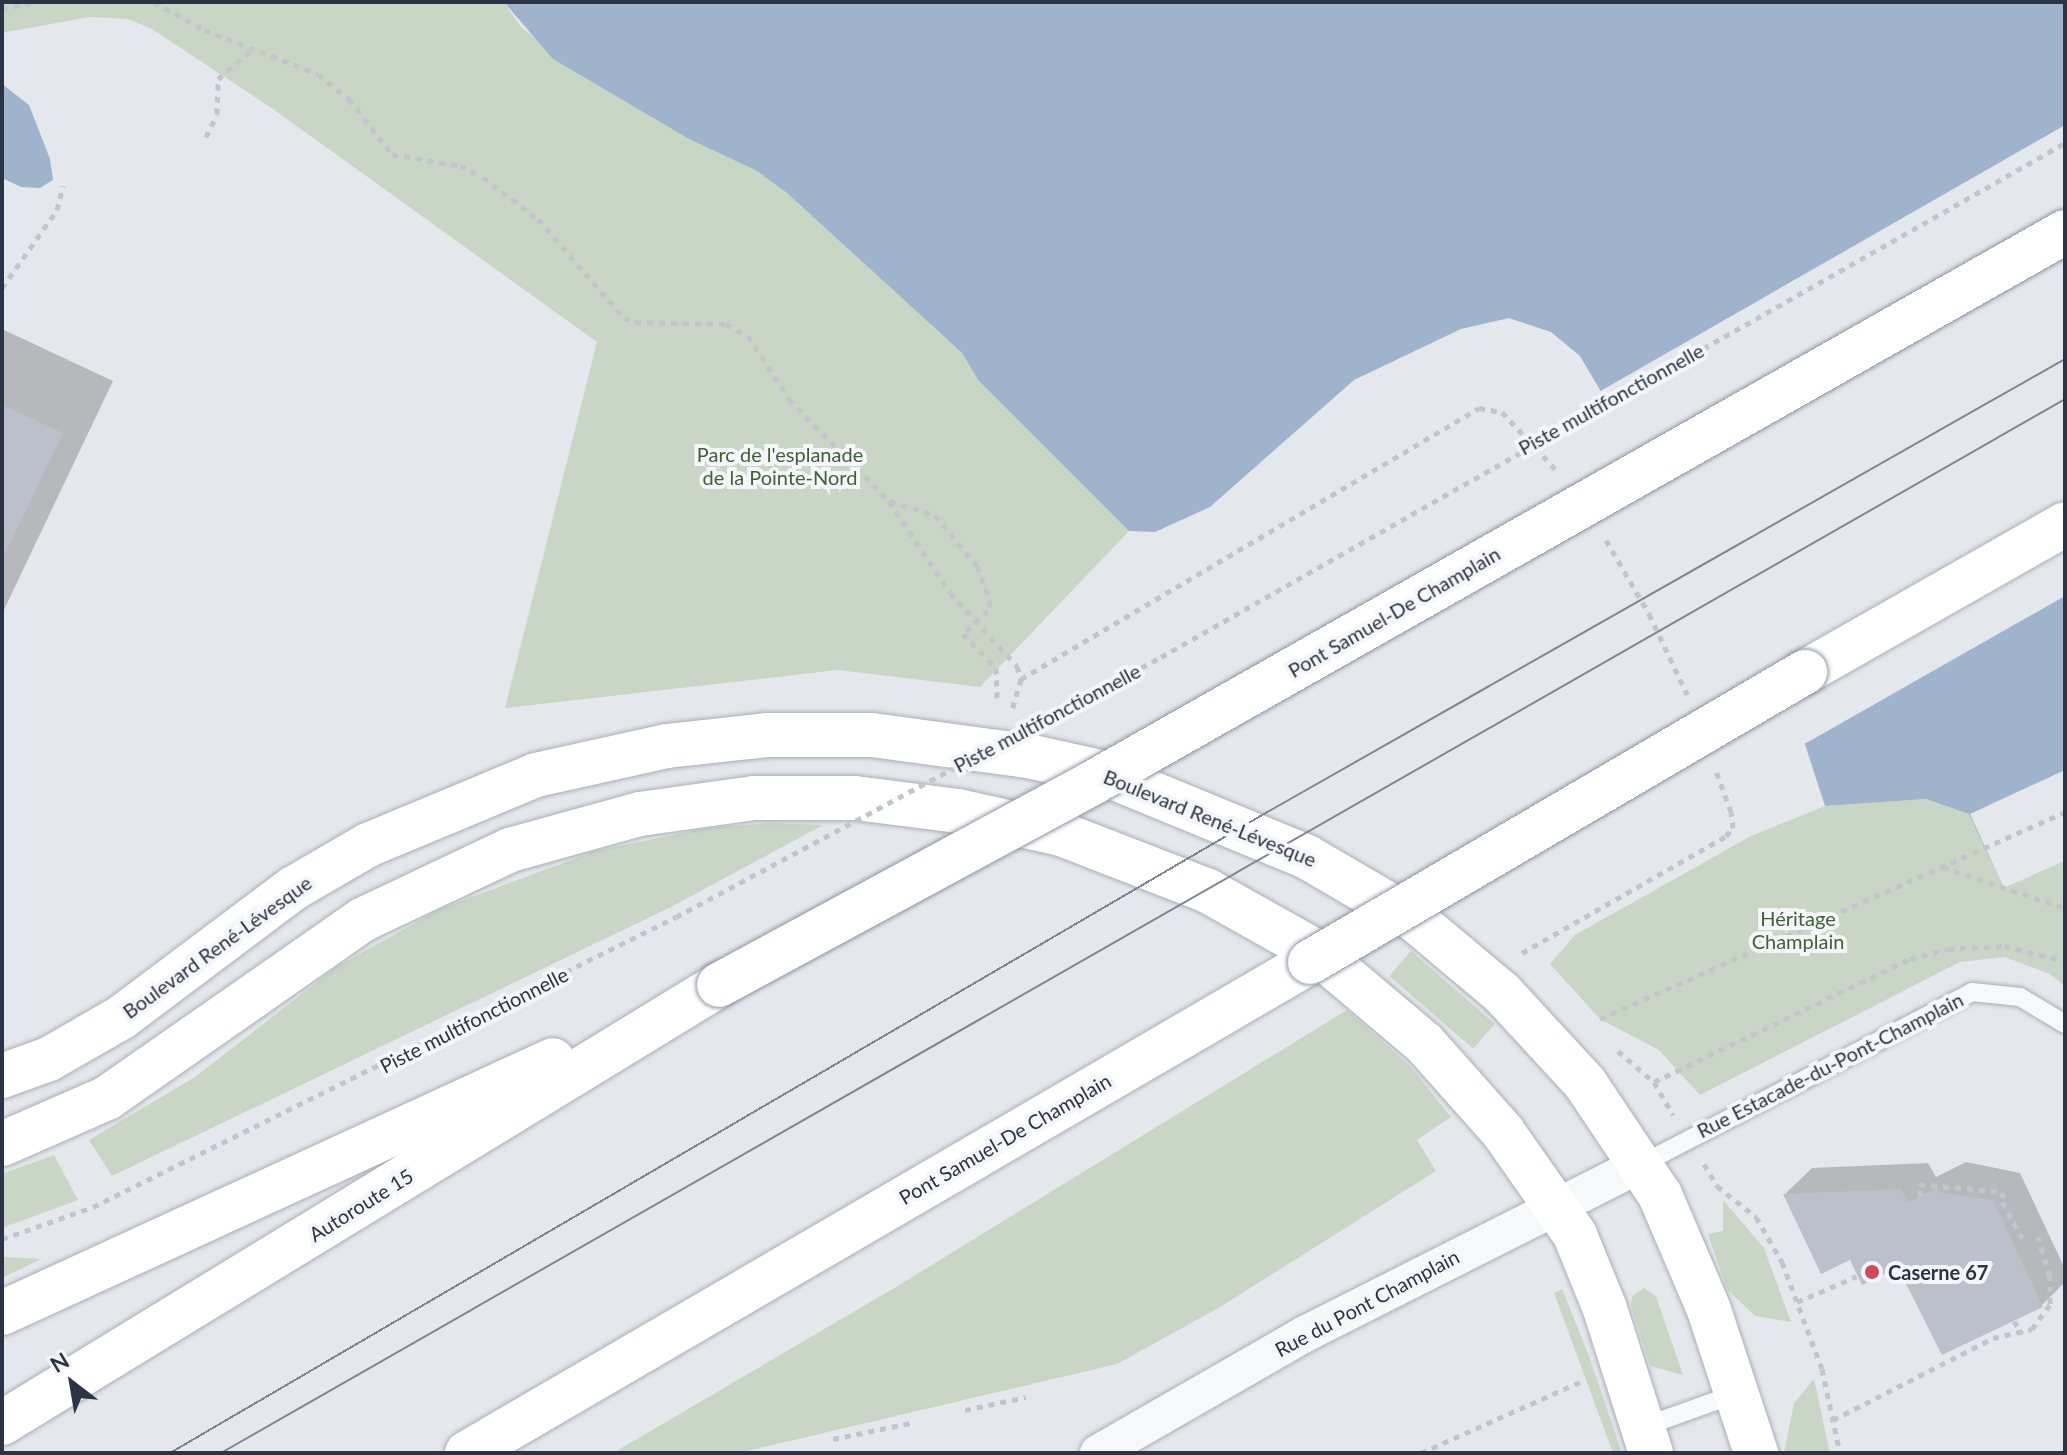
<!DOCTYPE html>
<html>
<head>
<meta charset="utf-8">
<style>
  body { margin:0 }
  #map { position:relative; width:2067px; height:1455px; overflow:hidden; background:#e4e7ec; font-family:Lato,sans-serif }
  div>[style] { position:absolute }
  .green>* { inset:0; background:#c9d6c5; transform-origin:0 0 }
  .water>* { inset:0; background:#9fb4cc }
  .pier>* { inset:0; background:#e4e7ec }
  .shadow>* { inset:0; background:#0003 }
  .building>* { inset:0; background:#bbc0ca }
  .path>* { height:5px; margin-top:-2.5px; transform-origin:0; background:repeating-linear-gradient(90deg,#c2c5cb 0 6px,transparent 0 12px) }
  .roads { filter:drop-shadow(0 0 2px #a9aeb7) drop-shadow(0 0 2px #a9aeb7) }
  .lane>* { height:18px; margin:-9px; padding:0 9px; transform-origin:9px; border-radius:9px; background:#f7f8fa }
  .street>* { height:36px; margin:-18px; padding:0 18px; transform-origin:18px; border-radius:18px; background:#f7f8fa }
  .secondary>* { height:44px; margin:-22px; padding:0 22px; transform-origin:22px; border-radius:22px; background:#fff }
  .highway>* { height:44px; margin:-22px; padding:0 22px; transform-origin:22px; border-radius:22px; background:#fff }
  .tram>* { height:2px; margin:-1px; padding:0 1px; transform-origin:1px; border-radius:1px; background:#7d8696 }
  .path-bridge>* { height:5px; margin-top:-2.5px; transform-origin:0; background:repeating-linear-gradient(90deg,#c2c5cb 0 6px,transparent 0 12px) }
  .bridges { filter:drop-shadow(0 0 2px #8b94a3) drop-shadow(0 0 2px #8b94a3) }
  .highway-bridge>* { height:44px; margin:-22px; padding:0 22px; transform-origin:22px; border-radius:22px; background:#fff }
  .dots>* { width:22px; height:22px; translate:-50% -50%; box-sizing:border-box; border:4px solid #f4f6f9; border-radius:50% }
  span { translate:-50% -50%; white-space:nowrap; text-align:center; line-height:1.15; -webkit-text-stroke:8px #f4f6f9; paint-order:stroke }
  .street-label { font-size:20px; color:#2b3445 }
  .park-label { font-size:20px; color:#3f6138 }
  .poi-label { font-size:20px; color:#2b3445; font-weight:700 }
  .left { translate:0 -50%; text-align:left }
  .frame { position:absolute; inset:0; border:4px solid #2b3445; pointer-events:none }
  .north { position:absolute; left:32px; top:1343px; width:80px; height:80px; -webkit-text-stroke:6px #f4f6f9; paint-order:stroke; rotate:329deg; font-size:22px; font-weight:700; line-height:32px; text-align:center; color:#2b3445 }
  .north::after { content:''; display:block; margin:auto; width:28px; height:36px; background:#2b3445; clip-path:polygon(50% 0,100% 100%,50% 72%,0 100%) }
</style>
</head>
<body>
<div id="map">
  <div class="green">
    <i style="clip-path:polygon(2px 2px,504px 2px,521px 27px,596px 84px,689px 139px,757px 171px,787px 193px,962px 353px,978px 380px,1129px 531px,980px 687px,838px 670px,505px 708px,597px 342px,273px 109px,152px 29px,128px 19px,89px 17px,2px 33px)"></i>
    <i style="clip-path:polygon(1926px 799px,1970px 814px,2004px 888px,2065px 861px,2065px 986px,2050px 974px,2005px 957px,1960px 962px,1700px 1095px,1659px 1050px,1600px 1019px,1550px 964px,1575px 935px,1751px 836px,1825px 806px)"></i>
    <i style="clip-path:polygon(771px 823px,823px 825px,671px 907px,112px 1176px,89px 1140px,195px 1077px,338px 966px,440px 909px,595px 851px,707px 828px)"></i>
    <i style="left:1411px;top:951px;width:111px;height:33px;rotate:41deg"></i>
    <i style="clip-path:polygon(1347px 1010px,1410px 1066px,1451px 1117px,1417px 1140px,1436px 1171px,1220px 1307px,1117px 1364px,739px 1453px,613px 1453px,896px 1287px)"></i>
    <i style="clip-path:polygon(54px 1155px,78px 1200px,2px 1228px,2px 1174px)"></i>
    <i style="clip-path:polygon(1723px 1200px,1764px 1248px,1791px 1322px,1755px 1316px,1727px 1289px,1708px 1234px,1723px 1231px)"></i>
    <i style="clip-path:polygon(2px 1257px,41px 1259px,2px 1278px)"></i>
    <i style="clip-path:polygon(1644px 1288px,1656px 1296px,1683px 1375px,1650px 1366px,1631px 1306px,1632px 1296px)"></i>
    <i style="clip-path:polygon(1562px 1289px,1589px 1356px,1622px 1453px,1613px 1453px,1554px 1293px)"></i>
    <i style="clip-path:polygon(1814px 1379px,1830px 1453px,1784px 1453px,1794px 1403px)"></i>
  </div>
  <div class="water">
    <i style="clip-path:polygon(504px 2px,2065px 2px,2065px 861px,2004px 888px,1969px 814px,1926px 799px,1825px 806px,1799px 726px,1580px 356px,1551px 332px,1509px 318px,1461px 329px,1354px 380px,1210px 507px,1155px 532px,1129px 531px,978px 380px,962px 353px,787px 193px,757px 171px,689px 139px,553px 59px)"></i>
    <i style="clip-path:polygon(2px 84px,29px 105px,50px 159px,53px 180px,40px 188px,21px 187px,2px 178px)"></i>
  </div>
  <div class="pier">
    <i style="clip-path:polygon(2065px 125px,2065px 596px,1801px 746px,1597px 393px)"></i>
    <i style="clip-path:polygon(2065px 770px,2065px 861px,2004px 888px,1970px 814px)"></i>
  </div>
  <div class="shadow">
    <i style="clip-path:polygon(2px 329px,113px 381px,2px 614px)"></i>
    <i style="clip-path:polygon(1966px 1162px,2020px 1173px,2065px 1269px,2065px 1282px,2042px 1305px,1943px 1352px,1899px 1266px,1785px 1194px,1812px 1168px,1928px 1163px,1936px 1177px)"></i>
  </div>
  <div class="building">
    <i style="clip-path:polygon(2px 405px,63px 433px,2px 560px)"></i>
    <i style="clip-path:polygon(1938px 1188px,1941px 1193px,1993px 1200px,2043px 1307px,1942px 1355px,1898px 1268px,1862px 1285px,1850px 1260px,1821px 1274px,1783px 1194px,1901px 1189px,1908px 1202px)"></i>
  </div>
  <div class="path">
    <i style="left:154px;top:2px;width:57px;rotate:29.2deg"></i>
    <i style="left:204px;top:30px;width:122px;rotate:21.1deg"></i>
    <i style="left:318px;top:74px;width:40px;rotate:39deg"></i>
    <i style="left:349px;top:99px;width:70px;rotate:52deg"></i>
    <i style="left:392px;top:154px;width:69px;rotate:10deg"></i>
    <i style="left:460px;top:166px;width:25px;rotate:26deg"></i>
    <i style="left:483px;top:177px;width:69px;rotate:37.4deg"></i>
    <i style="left:538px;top:219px;width:131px;rotate:49deg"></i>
    <i style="left:624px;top:318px;width:12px;rotate:20deg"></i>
    <i style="left:635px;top:322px;width:91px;rotate:1.3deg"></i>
    <i style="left:726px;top:324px;width:25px;rotate:29deg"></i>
    <i style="left:748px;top:336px;width:75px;rotate:56.9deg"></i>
    <i style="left:789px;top:399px;width:143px;rotate:45.6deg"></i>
    <i style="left:889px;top:501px;width:110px;rotate:56.5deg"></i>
    <i style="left:950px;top:593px;width:99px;rotate:47.5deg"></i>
    <i style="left:1017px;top:666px;width:14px;rotate:73deg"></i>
    <i style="left:1021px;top:679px;width:32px;rotate:106deg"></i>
    <i style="left:2px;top:9px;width:35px;rotate:-12deg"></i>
    <i style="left:206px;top:137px;width:25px;rotate:-64deg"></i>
    <i style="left:217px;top:114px;width:35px;rotate:-88deg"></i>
    <i style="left:218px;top:79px;width:46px;rotate:-40.6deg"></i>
    <i style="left:2px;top:288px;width:95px;rotate:-54.8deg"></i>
    <i style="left:57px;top:210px;width:25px;rotate:-76deg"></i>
    <i style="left:890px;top:501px;width:47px;rotate:17.3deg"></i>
    <i style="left:935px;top:515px;width:66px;rotate:50.5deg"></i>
    <i style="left:977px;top:566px;width:37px;rotate:70deg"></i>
    <i style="left:990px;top:601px;width:10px;rotate:101deg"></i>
    <i style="left:988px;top:611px;width:34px;rotate:137deg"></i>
    <i style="left:963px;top:634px;width:47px;rotate:45.9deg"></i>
    <i style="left:996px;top:668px;width:30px;rotate:88deg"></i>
    <i style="left:1606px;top:540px;width:86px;rotate:59.8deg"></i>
    <i style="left:1649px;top:614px;width:89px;rotate:64.6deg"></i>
    <i style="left:1021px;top:679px;width:532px;rotate:-30.61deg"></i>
    <i style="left:1479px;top:408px;width:23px;rotate:10deg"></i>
    <i style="left:1502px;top:412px;width:79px;rotate:47deg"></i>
    <i style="left:1943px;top:867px;width:129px;rotate:18.6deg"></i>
    <i style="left:1522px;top:953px;width:235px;rotate:-29.8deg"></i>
    <i style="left:1726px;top:836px;width:11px;rotate:-49deg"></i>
    <i style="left:1733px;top:828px;width:16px;rotate:-97deg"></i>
    <i style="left:1731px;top:812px;width:44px;rotate:-110.1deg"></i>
    <i style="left:1600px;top:1019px;width:509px;rotate:-24deg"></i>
    <i style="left:1618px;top:1051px;width:48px;rotate:40.7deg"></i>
    <i style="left:1654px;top:1082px;width:38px;rotate:60deg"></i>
    <i style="left:1654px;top:1082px;width:284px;rotate:-25.7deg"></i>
    <i style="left:1910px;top:959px;width:39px;rotate:-15deg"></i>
    <i style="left:1948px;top:949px;width:56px;rotate:-3.1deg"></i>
    <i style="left:2004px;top:946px;width:63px;rotate:13.8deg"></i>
    <i style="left:1704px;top:1164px;width:26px;rotate:59deg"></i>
    <i style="left:1717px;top:1186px;width:50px;rotate:38.5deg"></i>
    <i style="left:1756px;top:1217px;width:52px;rotate:60deg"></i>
    <i style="left:1782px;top:1262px;width:114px;rotate:69.5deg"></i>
    <i style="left:1822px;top:1369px;width:86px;rotate:77.9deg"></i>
    <i style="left:1921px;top:1196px;width:12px;rotate:-99deg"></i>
    <i style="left:1919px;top:1184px;width:84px;rotate:5.4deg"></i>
    <i style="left:2003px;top:1192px;width:10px;rotate:96deg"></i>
    <i style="left:2002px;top:1202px;width:47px;rotate:60.7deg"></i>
    <i style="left:2px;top:1239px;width:96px;rotate:-19.4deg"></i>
    <i style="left:93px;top:1207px;width:651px;rotate:-26.45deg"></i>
    <i style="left:1797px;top:1302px;width:65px;rotate:-23.4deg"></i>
    <i style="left:2014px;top:1321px;width:15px;rotate:58deg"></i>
    <i style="left:965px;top:1410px;width:62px;rotate:-12deg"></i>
    <i style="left:1833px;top:1420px;width:180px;rotate:-27.1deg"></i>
    <i style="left:1993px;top:1338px;width:40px;rotate:-13deg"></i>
    <i style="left:2032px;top:1329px;width:31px;rotate:-54deg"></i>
    <i style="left:2050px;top:1304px;width:28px;rotate:-90deg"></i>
    <i style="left:2050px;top:1276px;width:41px;rotate:-107.1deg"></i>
    <i style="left:833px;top:1439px;width:79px;rotate:-11.7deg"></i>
    <i style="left:1421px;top:1453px;width:179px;rotate:-24.1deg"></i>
  </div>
  <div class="roads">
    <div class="lane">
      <i style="left:1642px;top:1164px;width:372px;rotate:-27.5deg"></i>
      <i style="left:1972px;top:992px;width:48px;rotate:5.9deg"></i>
      <i style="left:2020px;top:997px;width:52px;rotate:31deg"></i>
      <i style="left:1643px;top:1427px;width:101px;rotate:-19.7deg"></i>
    </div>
    <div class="street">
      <i style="left:1098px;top:1453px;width:239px;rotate:-29.9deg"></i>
      <i style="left:1305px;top:1334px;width:377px;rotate:-26.8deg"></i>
    </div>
    <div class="secondary">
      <i style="left:2px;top:1076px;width:50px;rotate:-19.9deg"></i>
      <i style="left:49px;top:1059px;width:84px;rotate:-29.9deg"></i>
      <i style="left:122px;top:1017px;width:215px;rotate:-36.9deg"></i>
      <i style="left:294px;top:888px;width:86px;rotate:-30.2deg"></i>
      <i style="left:368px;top:845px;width:182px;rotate:-22.6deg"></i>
      <i style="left:536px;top:775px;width:134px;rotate:-12.5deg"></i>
      <i style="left:667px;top:746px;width:100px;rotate:-6.3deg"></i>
      <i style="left:766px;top:735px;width:106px"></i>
      <i style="left:872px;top:735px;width:157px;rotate:7.7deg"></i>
      <i style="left:1028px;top:756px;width:74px;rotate:12.5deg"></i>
      <i style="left:1100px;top:772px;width:224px;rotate:22.3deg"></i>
      <i style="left:1307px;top:857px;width:125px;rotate:30.3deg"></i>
      <i style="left:1415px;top:920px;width:114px;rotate:40deg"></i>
      <i style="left:1502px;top:993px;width:122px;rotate:47.3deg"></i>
      <i style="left:1585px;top:1083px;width:135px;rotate:56.2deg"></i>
      <i style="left:1660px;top:1195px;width:125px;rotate:66.9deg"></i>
      <i style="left:1709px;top:1310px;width:151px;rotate:71.8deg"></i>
      <i style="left:2px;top:1144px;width:115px;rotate:-23.7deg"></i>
      <i style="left:107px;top:1098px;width:311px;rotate:-34.9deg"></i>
      <i style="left:362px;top:920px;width:164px;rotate:-25.3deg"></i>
      <i style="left:510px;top:850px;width:135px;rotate:-15.5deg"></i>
      <i style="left:640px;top:814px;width:115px;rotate:-8deg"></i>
      <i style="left:754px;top:798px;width:101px"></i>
      <i style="left:855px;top:798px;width:104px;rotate:7.2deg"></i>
      <i style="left:958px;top:811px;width:106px;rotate:12.6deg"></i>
      <i style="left:1061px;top:834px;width:158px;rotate:21.2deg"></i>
      <i style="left:1208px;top:891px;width:123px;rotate:29.3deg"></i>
      <i style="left:1315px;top:951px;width:144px;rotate:40.2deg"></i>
      <i style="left:1425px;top:1044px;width:118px;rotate:48.4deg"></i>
      <i style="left:1503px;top:1132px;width:126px;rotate:55deg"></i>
      <i style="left:1575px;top:1235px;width:80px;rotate:67.9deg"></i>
      <i style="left:1605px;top:1309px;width:151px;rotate:72.3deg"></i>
    </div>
    <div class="highway">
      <i style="left:1805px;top:672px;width:299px;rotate:-29.6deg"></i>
      <i style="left:2px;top:1313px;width:606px;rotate:-24.66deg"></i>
      <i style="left:2px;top:1423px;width:840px;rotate:-31.42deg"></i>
      <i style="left:467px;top:1453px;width:976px;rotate:-30.22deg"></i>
    </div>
  </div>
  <div class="tram">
    <i style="left:170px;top:1453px;width:1275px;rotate:-30.29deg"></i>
    <i style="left:1271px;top:810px;width:913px;rotate:-29.6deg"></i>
    <i style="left:221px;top:1453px;width:2124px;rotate:-29.75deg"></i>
  </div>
  <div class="path-bridge">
    <i style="left:676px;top:917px;width:550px;rotate:-28.19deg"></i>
    <i style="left:1161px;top:657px;width:1040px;rotate:-29.62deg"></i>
  </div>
  <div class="bridges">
    <div class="highway-bridge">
      <i style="left:1310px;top:962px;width:574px;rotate:-30.36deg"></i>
      <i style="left:719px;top:985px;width:426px;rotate:-28.4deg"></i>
      <i style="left:1094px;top:782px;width:1116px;rotate:-29.53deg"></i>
    </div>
  </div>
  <div class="dots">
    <i style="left:1872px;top:1272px;background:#d1495b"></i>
  </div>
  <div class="street-label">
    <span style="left:1611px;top:399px;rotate:-29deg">Piste multifonctionnelle</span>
    <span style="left:1394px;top:612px;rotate:-30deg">Pont Samuel-De Champlain</span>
    <span style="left:1047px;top:718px;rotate:-28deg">Piste multifonctionnelle</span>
    <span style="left:1210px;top:818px;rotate:22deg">Boulevard René-Lévesque</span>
    <span style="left:217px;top:947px;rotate:-36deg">Boulevard René-Lévesque</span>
    <span style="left:474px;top:1020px;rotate:-27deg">Piste multifonctionnelle</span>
    <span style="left:1830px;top:1065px;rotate:-27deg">Rue Estacade-du-Pont-Champlain</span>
    <span style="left:1005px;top:1139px;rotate:-30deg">Pont Samuel-De Champlain</span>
    <span style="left:361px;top:1205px;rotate:-32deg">Autoroute 15</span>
    <span style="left:1367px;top:1303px;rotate:-28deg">Rue du Pont Champlain</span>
  </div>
  <div class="park-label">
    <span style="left:780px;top:466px">Parc de l'esplanade<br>de la Pointe-Nord</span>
    <span style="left:1798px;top:930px">Héritage<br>Champlain</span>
  </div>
  <div class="poi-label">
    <span class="left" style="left:1888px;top:1272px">Caserne 67</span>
  </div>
  <div class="frame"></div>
  <div class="north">N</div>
</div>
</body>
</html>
